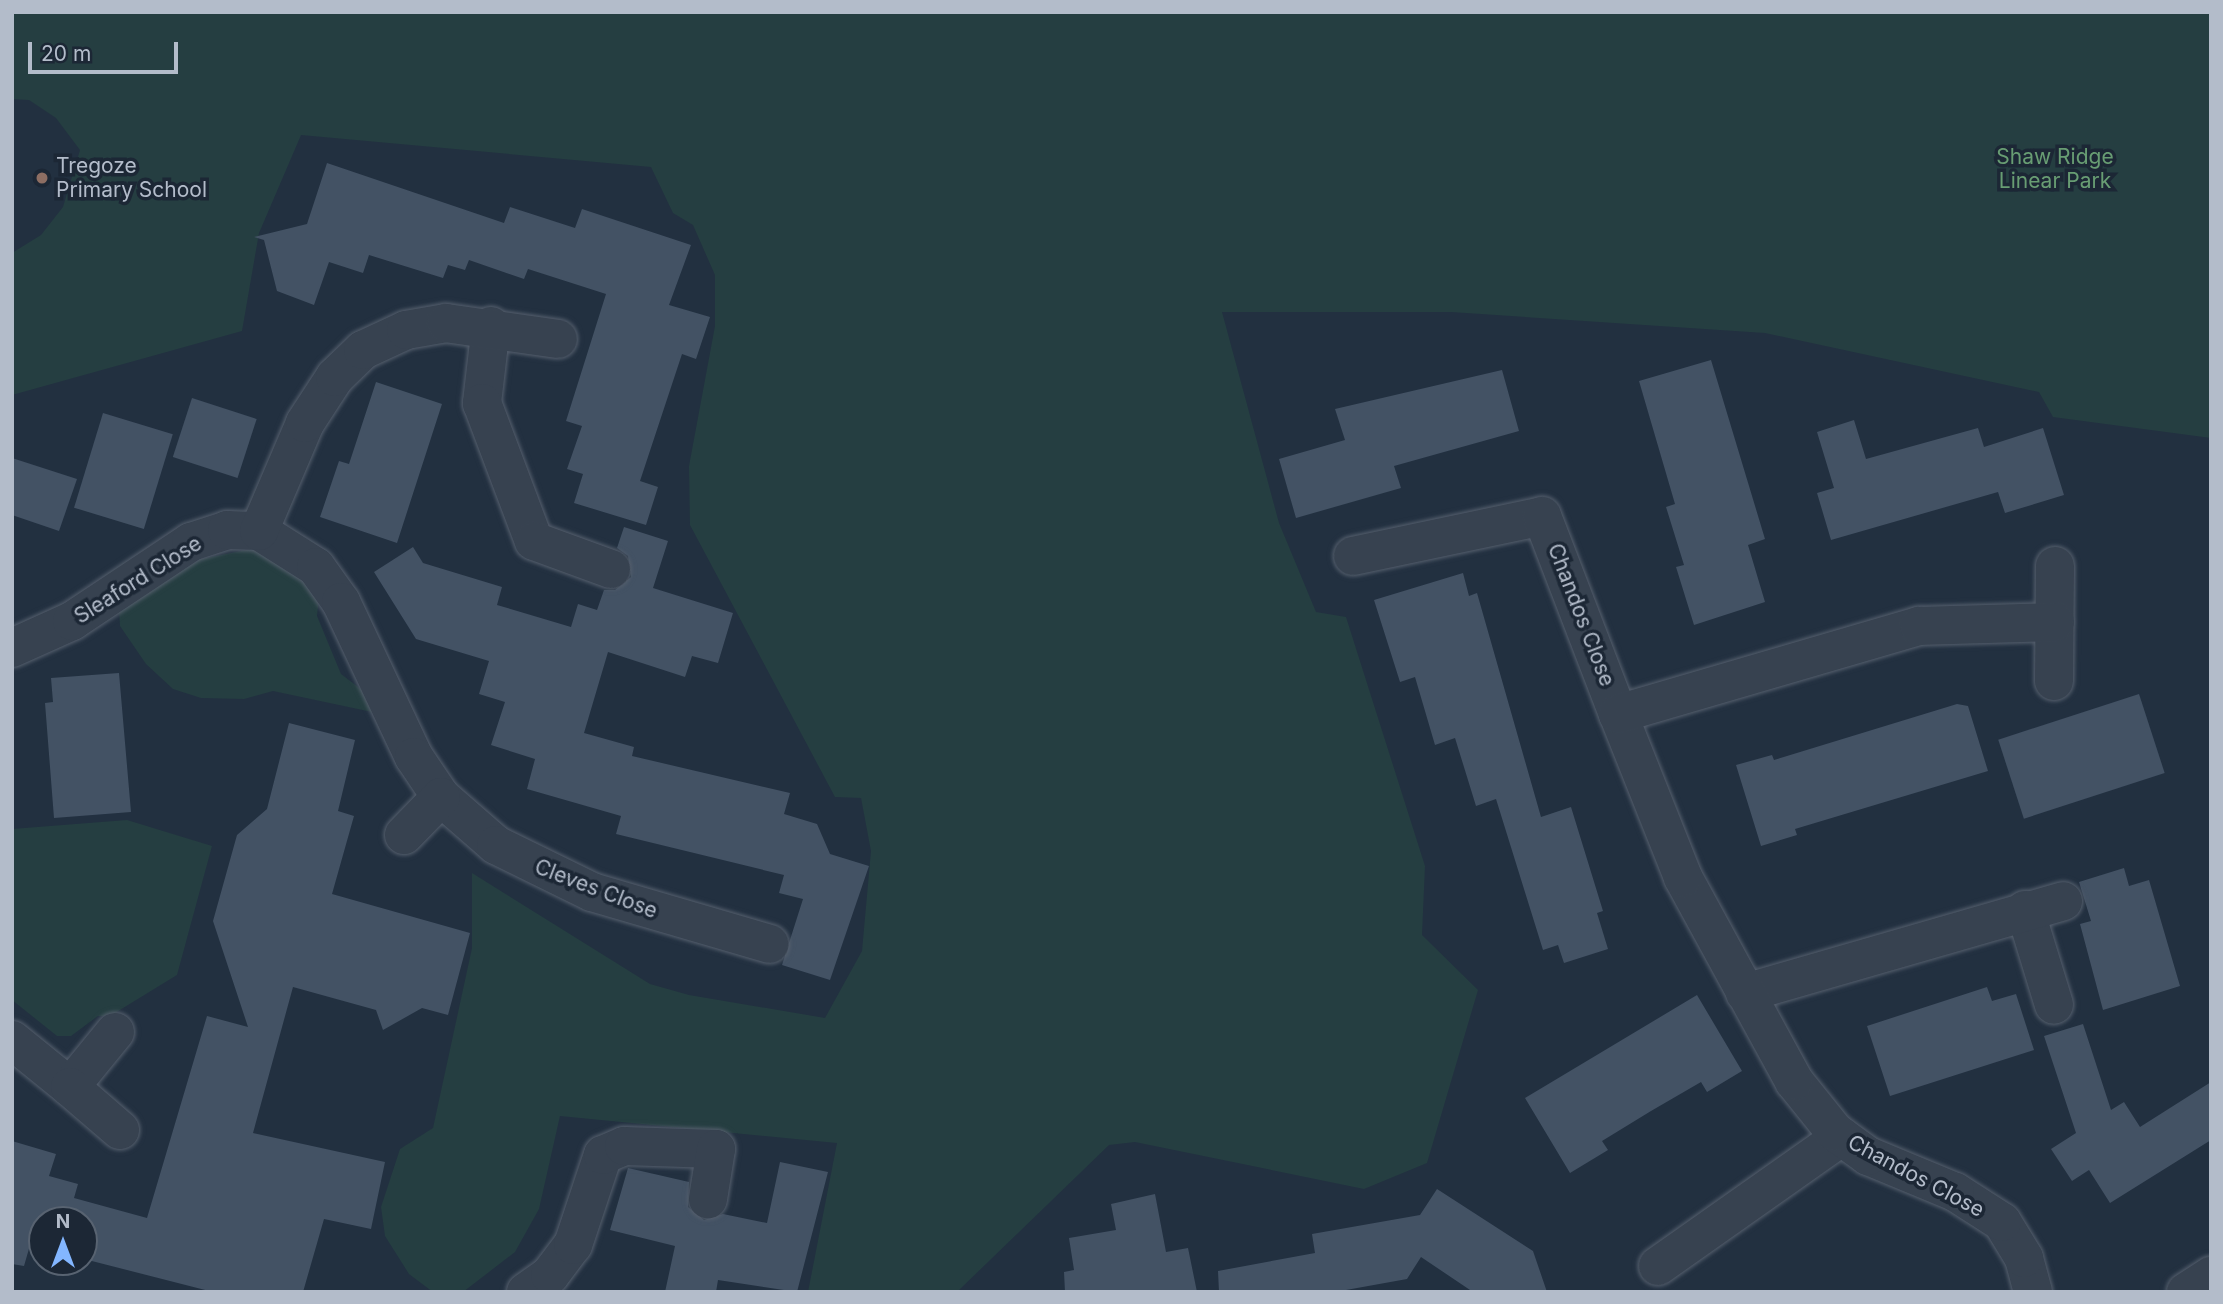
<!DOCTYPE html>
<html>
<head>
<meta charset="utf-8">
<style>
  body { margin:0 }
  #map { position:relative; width:2223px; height:1304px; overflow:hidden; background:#223040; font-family:Inter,sans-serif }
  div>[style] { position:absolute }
  .green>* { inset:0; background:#253e41 }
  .building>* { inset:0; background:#435264; transform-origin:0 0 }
  .roads { filter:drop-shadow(0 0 2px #555f6d) drop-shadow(0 0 2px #555f6d) }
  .minor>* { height:38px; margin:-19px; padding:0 19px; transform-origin:19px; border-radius:19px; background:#374250 }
  .dots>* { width:19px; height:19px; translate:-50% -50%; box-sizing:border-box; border:4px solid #1c2735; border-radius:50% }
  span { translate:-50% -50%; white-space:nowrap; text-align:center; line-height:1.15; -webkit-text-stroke:7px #1c2735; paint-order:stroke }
  .park-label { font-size:21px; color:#689d73 }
  .poi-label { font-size:21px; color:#b3bcca }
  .left { translate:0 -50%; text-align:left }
  .street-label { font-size:21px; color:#b3bcca }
  .frame { position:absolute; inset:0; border:14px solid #b3bcca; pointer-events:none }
  .north { position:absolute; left:28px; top:1206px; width:70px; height:70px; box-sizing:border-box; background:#1c2735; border:2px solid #586371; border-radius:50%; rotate:0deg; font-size:19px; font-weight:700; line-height:28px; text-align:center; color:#b3bcca }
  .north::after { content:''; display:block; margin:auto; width:24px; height:32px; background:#83b6ff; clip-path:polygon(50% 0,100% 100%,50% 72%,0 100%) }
  .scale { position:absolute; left:28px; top:42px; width:150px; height:32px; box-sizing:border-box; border:4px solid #b3bcca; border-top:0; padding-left:9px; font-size:21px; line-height:24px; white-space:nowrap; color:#b3bcca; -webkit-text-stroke:5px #1c2735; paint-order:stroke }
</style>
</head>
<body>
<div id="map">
  <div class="green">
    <i style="clip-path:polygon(12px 12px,2211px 12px,2211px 438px,2053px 417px,2039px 392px,1765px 333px,1451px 312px,1222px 312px,1279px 523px,1316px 612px,1346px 617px,1425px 866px,1422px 935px,1478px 990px,1427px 1163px,1364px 1189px,1135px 1142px,1109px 1145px,957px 1292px,808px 1292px,837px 1143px,560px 1116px,539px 1209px,515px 1252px,463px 1292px,433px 1292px,409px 1274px,385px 1236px,381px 1207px,400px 1149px,433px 1128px,472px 948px,472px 873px,650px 984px,689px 995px,825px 1018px,862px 951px,871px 851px,861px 798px,835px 797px,690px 525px,689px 466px,715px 326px,715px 275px,693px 225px,673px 213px,651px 167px,301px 135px,259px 233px,242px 331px,12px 395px,12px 253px,41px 235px,63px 207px,80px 150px,56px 118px,29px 100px,12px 99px)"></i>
    <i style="clip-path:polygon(251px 549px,294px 566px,319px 597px,317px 616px,341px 674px,362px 690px,372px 712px,273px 691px,244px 699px,201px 698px,173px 689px,146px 664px,120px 626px,119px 610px,191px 561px)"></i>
    <i style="clip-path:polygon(127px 820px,212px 846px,177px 975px,110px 1016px,98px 1016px,71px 1036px,57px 1036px,12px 1000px,12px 829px)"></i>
  </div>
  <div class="building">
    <i style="clip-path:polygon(327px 163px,504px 223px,510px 207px,575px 228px,582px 209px,691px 245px,669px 305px,710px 317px,696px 359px,682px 354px,640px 481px,658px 487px,646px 525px,574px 503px,583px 474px,567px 469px,582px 426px,566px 421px,606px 294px,528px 269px,524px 279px,469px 260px,465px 270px,448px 265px,443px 278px,369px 255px,363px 273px,329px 262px,314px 305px,277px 291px,264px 240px,254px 237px,307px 224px)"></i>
    <i style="clip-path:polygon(1711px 360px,1765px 539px,1748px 545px,1765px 602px,1694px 625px,1676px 567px,1684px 565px,1666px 507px,1675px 504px,1639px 381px)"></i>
    <i style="clip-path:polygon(1502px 370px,1519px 431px,1394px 466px,1401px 488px,1296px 518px,1279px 459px,1345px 440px,1335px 409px)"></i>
    <i style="clip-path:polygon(376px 382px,442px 404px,397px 543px,320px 517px,339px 461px,349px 464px)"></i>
    <i style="left:192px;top:398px;width:68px;height:62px;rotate:18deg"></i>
    <i style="left:103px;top:413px;width:73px;height:99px;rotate:17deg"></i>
    <i style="clip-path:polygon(1854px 420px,1866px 459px,1978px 428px,1984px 447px,2043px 428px,2064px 495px,2005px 513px,1998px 492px,1831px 540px,1817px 493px,1834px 488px,1817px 432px)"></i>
    <i style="clip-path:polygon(12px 458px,77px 479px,59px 531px,12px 515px)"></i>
    <i style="clip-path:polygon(624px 527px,668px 541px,653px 588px,733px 613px,718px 663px,692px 656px,685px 677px,608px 652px,584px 733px,634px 747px,632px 756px,790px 793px,784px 814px,817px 824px,830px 854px,869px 866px,830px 980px,782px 965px,803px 899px,779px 893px,784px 875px,616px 834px,621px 816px,527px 789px,535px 759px,491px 745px,505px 702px,479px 694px,489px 661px,416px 639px,374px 572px,413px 547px,423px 563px,502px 587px,497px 605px,571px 627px,578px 604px,597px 610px,604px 590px,615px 590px,631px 577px,628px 556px,617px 548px)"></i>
    <i style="clip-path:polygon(1463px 573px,1469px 596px,1477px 593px,1541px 817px,1571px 807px,1603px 911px,1597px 913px,1608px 949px,1564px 963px,1558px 945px,1543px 950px,1496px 799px,1476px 806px,1455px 738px,1435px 745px,1415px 677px,1400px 682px,1374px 600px)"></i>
    <i style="clip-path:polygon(119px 673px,131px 812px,54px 818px,45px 703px,53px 702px,51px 678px)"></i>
    <i style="left:2139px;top:694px;width:83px;height:148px;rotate:72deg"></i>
    <i style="clip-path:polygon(1957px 704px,1968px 706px,1988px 771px,1795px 829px,1797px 835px,1761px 846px,1736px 765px,1772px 755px,1774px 760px)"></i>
    <i style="clip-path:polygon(289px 723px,355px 740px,338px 811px,354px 816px,332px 894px,470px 933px,448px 1015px,422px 1008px,383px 1030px,376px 1010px,293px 987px,253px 1133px,385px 1162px,371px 1229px,324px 1219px,303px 1292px,213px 1292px,84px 1259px,84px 1220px,42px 1220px,42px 1248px,35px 1246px,35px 1228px,24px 1266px,12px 1264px,12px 1141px,56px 1154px,49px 1176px,78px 1184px,74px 1198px,147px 1218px,207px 1016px,248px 1027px,213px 921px,237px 835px,267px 809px)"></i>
    <i style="clip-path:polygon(2124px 868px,2129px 886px,2149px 880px,2180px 986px,2103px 1010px,2080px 924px,2091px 921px,2079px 882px)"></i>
    <i style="clip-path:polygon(1987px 987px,1992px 1001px,2016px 994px,2034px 1050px,1890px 1096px,1867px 1026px)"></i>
    <i style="clip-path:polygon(1697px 995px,1742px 1071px,1707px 1092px,1701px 1082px,1651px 1111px,1602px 1141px,1608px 1150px,1570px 1173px,1525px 1098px)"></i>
    <i style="clip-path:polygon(2083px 1024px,2111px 1110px,2124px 1102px,2140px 1127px,2211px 1082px,2211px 1140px,2110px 1203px,2089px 1170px,2072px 1181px,2051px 1149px,2076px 1133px,2044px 1036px)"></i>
    <i style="clip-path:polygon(780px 1162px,828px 1172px,797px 1292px,718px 1280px,716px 1292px,665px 1292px,675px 1246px,610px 1230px,628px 1168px,689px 1182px,688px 1207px,704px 1220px,723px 1214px,767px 1223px)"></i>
    <i style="clip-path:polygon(1437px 1189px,1533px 1251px,1547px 1292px,1473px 1292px,1421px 1257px,1407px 1279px,1335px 1292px,1219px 1292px,1218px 1271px,1315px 1253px,1312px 1234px,1420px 1215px)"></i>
    <i style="clip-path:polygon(1155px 1194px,1166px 1252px,1188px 1248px,1197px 1292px,1065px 1292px,1064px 1272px,1074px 1270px,1069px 1238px,1116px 1230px,1111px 1204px)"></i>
  </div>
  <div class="roads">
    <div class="minor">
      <i style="left:491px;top:326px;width:78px;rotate:96.7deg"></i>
      <i style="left:482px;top:403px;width:147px;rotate:69.4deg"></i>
      <i style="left:534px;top:541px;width:82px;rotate:20deg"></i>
      <i style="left:259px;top:531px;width:67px;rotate:32.3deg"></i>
      <i style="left:316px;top:567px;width:43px;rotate:54.5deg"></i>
      <i style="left:341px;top:602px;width:171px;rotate:64.8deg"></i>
      <i style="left:414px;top:757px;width:48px;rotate:56deg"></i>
      <i style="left:441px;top:797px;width:73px;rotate:41.1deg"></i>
      <i style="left:496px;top:845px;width:107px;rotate:26.1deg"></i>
      <i style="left:592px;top:892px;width:185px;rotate:16.3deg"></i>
      <i style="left:1353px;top:556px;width:193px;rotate:-11.9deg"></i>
      <i style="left:1542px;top:516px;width:212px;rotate:69deg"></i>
      <i style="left:12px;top:648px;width:66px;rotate:-24.2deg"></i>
      <i style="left:72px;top:621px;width:143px;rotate:-33.6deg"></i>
      <i style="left:191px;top:542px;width:38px;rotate:-18deg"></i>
      <i style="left:227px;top:530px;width:32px;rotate:2deg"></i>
      <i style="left:259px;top:531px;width:117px;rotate:-66.9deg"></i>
      <i style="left:305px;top:423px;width:55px;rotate:-56.9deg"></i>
      <i style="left:335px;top:377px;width:39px;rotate:-44deg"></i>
      <i style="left:363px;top:350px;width:47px;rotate:-24.9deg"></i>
      <i style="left:406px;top:330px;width:41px;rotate:-9.9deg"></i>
      <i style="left:446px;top:323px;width:113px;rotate:8.1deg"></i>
      <i style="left:2054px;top:681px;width:115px;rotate:-89.5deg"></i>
      <i style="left:404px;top:835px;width:53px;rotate:-45.8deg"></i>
      <i style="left:2025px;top:910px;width:99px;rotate:73deg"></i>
      <i style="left:1745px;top:993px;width:331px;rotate:-16.1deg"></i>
      <i style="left:12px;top:1040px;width:75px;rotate:39deg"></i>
      <i style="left:70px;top:1087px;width:71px;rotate:-50.7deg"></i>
      <i style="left:70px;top:1087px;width:66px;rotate:40.7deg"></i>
      <i style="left:1658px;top:1266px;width:224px;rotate:-35.2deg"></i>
      <i style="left:526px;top:1292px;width:29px;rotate:-35deg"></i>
      <i style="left:550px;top:1275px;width:38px;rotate:-53deg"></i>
      <i style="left:573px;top:1245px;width:95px;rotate:-71.6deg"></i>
      <i style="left:603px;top:1155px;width:23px;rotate:-23deg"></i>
      <i style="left:624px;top:1146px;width:92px;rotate:1.9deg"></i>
      <i style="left:716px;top:1149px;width:51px;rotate:99.1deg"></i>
      <i style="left:2033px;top:1292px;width:35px;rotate:-105deg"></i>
      <i style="left:2024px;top:1258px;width:42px;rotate:-121.4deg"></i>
      <i style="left:2002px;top:1222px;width:56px;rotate:-147.4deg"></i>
      <i style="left:1955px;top:1192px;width:94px;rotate:-157.5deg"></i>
      <i style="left:1868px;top:1156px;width:41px;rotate:-144deg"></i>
      <i style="left:1835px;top:1132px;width:65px;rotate:-128.8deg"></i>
      <i style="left:1794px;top:1081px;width:232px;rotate:-118.6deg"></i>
      <i style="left:1683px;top:877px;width:175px;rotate:-111.7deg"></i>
      <i style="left:1618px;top:714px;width:314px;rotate:-16.3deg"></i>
      <i style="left:1919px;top:626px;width:136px;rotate:-1.7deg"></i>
      <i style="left:2186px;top:1292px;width:30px;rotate:-33deg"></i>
    </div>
  </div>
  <div class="dots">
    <i style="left:42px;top:178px;background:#8d6e63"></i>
  </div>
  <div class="park-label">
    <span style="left:2055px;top:169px">Shaw Ridge<br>Linear Park</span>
  </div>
  <div class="poi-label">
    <span class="left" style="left:56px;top:178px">Tregoze<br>Primary School</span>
  </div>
  <div class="street-label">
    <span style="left:138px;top:580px;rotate:-32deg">Sleaford Close</span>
    <span style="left:1581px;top:615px;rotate:69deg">Chandos Close</span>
    <span style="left:596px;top:889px;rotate:21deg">Cleves Close</span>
    <span style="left:1916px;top:1176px;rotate:28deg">Chandos Close</span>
  </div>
  <div class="frame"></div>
  <div class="north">N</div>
  <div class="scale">20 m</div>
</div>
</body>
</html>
